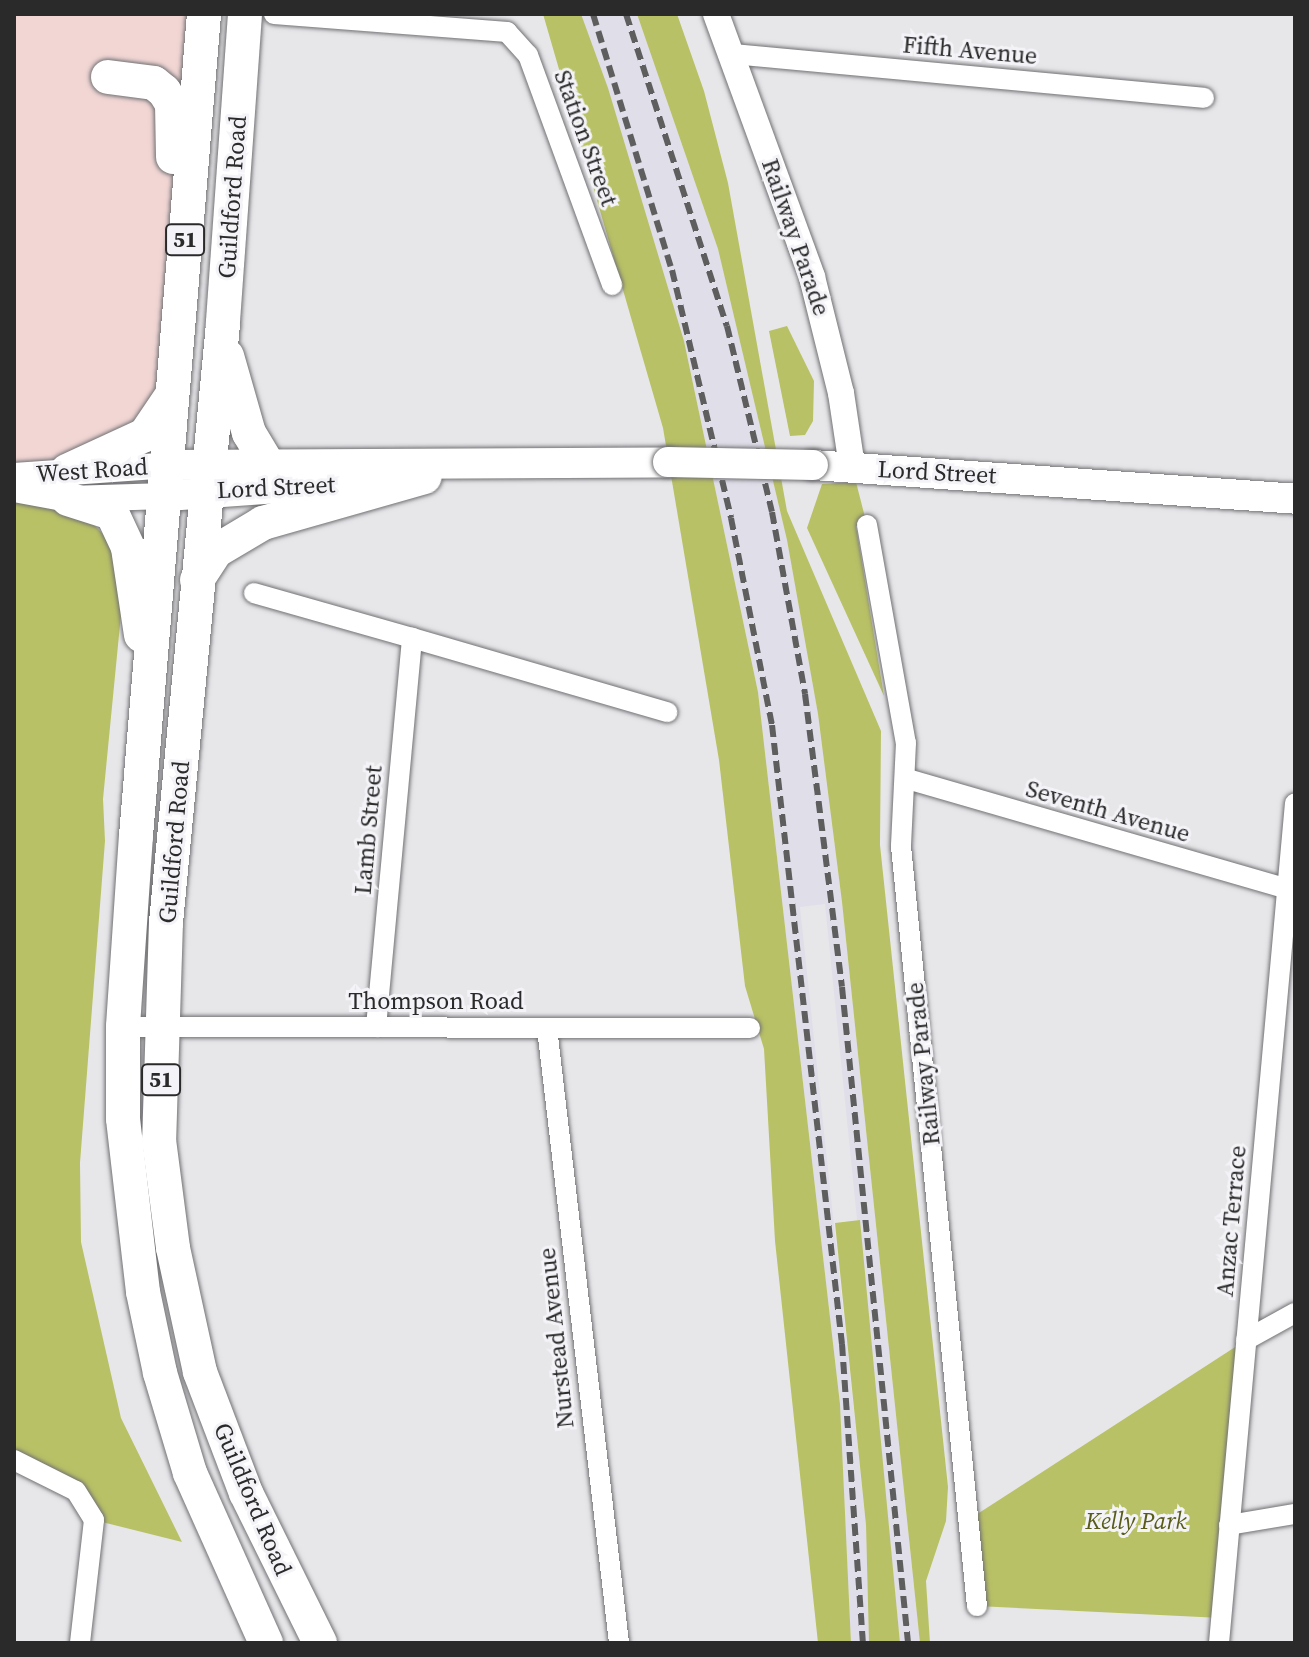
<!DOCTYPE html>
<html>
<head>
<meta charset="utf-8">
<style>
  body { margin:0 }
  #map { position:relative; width:1309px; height:1657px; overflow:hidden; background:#e7e7ea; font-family:"Source Serif 4",serif }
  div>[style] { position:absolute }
  .commercial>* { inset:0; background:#f1d6d4 }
  .built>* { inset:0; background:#e0dee9 }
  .green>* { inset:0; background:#b9c166 }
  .roads { filter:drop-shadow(0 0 2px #717174) drop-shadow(0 0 2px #717174) }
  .street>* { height:20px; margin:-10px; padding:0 10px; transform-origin:10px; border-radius:10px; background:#fff }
  .secondary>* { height:26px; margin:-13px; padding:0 13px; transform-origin:13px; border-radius:13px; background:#fff }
  .primary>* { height:30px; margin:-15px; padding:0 15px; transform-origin:15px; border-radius:15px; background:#fff }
  .highway>* { height:34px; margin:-17px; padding:0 17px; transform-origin:17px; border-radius:17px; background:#fff }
  .rail>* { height:6px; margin-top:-3px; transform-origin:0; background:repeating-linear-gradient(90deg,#5e5e5f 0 12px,transparent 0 18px) }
  .bridges { filter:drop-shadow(0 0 2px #717174) drop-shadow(0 0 2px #717174) }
  .primary-bridge>* { height:30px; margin:-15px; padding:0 15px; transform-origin:15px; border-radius:15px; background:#fff }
  span { translate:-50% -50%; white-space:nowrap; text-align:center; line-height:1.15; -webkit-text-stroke:6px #f4f4f8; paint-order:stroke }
  .shield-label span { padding:2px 6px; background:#f4f4f8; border:2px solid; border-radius:6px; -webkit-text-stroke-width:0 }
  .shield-label { font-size:22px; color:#2a2a2b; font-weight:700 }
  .street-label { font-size:24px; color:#2a2a2b }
  .park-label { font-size:24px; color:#585c18; font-style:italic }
  .frame { position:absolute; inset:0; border:16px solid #2a2a2b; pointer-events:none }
</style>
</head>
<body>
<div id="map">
  <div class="commercial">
    <i style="clip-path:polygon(14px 14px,204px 14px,172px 395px,145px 435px,14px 476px)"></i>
  </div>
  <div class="built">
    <i style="clip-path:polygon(581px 14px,637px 14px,718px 249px,787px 540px,818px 714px,842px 902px,920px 1643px,900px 1643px,825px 904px,800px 907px,866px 1525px,869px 1643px,851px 1643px,840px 1404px,758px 692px,684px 341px)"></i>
  </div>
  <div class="green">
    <i style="clip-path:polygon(543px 14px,581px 14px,608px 88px,684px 341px,758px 692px,840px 1404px,851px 1643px,818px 1643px,775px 1241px,764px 1049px,745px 986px,719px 760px,663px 428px)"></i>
    <i style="clip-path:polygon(637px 14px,677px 14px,704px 91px,728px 183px,787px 511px,881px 731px,880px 845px,948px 1487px,946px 1521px,926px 1581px,930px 1643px,920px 1643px,842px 902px,818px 714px,787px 540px,718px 249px)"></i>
    <i style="clip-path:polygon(787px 326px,814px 381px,813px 421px,805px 435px,790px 436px,769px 331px)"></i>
    <i style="clip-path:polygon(856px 482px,867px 525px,856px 526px,884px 696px,807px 528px,822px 484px)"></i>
    <i style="clip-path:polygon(14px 489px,68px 499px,109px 540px,123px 594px,103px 799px,105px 841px,80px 1163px,81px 1242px,121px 1418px,182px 1542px,94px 1520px,84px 1501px,14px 1460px)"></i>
    <i style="clip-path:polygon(860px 1220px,900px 1643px,869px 1643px,866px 1525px,835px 1223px)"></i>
    <i style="clip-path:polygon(1246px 1340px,1221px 1618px,977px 1606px,968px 1520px)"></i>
  </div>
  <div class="roads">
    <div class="street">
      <i style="left:274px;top:14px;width:234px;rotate:4.4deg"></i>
      <i style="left:507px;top:32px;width:31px;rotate:48deg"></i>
      <i style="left:528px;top:55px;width:245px;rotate:69.9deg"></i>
      <i style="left:732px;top:54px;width:474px;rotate:5.3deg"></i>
      <i style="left:867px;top:525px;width:221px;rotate:79.9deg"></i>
      <i style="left:906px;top:743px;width:103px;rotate:92.8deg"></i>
      <i style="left:901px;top:846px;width:764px;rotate:84.29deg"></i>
      <i style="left:254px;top:593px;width:164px;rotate:15.9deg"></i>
      <i style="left:907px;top:779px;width:404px;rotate:16.1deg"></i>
      <i style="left:123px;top:1027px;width:627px;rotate:0.09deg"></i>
      <i style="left:376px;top:1027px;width:391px;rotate:-84.7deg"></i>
      <i style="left:412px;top:638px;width:266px;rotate:16.2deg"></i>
      <i style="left:547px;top:1028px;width:619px;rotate:83.32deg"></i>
      <i style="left:1246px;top:1340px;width:56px;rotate:-28.9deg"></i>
      <i style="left:14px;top:1460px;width:69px;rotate:26.6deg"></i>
      <i style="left:76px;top:1491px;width:34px;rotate:58deg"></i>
      <i style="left:94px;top:1520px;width:124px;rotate:96.5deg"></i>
      <i style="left:1229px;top:1525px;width:67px;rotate:-9.5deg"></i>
      <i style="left:1219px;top:1643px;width:843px;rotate:-84.83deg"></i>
    </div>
    <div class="secondary">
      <i style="left:716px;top:14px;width:280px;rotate:69.9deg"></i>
      <i style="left:812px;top:277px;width:120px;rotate:76deg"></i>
      <i style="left:841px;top:393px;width:75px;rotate:81.5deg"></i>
      <i style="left:14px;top:476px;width:156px;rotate:-4deg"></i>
      <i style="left:14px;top:489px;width:55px;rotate:10.5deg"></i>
      <i style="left:68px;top:499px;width:99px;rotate:-1.7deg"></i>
    </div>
    <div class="primary">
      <i style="left:170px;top:465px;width:498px;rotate:-0.3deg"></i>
      <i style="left:813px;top:465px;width:483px;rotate:4deg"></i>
      <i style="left:167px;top:496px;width:181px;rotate:-4.1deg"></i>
    </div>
    <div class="highway">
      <i style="left:204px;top:14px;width:824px;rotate:94.73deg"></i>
      <i style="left:136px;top:835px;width:192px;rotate:93.9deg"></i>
      <i style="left:123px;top:1027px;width:92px;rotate:90deg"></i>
      <i style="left:123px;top:1119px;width:174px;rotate:83.4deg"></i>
      <i style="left:143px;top:1292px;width:83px;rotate:78.1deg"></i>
      <i style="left:160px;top:1373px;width:104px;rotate:73.3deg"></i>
      <i style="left:190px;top:1473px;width:186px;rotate:65.9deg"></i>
      <i style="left:245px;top:14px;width:311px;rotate:94.1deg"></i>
      <i style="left:223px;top:324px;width:601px;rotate:95.44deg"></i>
      <i style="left:166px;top:922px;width:218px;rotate:91.8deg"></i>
      <i style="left:159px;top:1140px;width:109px;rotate:82.6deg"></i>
      <i style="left:173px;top:1248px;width:127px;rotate:77.7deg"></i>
      <i style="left:200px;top:1372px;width:129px;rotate:69.2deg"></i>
      <i style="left:246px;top:1493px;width:167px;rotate:63.7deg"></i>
      <i style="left:108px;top:77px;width:46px;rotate:7.4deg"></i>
      <i style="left:154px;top:83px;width:13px;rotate:39deg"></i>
      <i style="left:164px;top:91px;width:15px;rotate:58deg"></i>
      <i style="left:172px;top:104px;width:53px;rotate:88.9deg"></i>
      <i style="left:227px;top:356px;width:80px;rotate:74.1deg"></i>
      <i style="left:249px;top:433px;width:37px;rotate:59deg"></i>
      <i style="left:67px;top:471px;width:86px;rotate:-24.8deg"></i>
      <i style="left:145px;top:435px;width:48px;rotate:-56deg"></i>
      <i style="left:68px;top:499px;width:46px;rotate:17.7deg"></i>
      <i style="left:112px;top:513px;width:38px;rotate:65deg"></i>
      <i style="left:128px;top:548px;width:88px;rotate:81.5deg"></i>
      <i style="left:197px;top:580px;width:35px;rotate:-57deg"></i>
      <i style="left:216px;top:551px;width:55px;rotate:-30.8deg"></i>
      <i style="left:263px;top:523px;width:168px;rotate:-15.9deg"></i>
    </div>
  </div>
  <div class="rail">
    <i style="left:593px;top:14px;width:268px;rotate:72.9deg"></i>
    <i style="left:672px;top:270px;width:255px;rotate:76.6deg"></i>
    <i style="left:731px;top:518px;width:211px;rotate:78.8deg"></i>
    <i style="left:772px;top:725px;width:623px;rotate:83.55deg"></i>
    <i style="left:842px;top:1344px;width:300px;rotate:86deg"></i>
    <i style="left:626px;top:14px;width:328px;rotate:72.1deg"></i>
    <i style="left:727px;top:326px;width:191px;rotate:76.4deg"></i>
    <i style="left:772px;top:512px;width:185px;rotate:79.7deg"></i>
    <i style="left:805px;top:694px;width:295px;rotate:82.8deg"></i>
    <i style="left:842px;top:987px;width:659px;rotate:84.25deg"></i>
  </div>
  <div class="bridges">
    <div class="primary-bridge">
      <i style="left:668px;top:462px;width:145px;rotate:1.2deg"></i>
    </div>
  </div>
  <div class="shield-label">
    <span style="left:185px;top:240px">51</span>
    <span style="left:161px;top:1080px">51</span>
  </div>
  <div class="street-label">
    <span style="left:970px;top:50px;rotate:5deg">Fifth Avenue</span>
    <span style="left:586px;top:138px;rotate:70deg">Station Street</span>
    <span style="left:232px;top:197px;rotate:-86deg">Guildford Road</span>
    <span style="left:796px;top:237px;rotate:71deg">Railway Parade</span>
    <span style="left:92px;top:470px;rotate:-4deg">West Road</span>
    <span style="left:937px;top:472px;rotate:3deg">Lord Street</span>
    <span style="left:276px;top:487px;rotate:-3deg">Lord Street</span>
    <span style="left:1108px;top:811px;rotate:16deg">Seventh Avenue</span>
    <span style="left:368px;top:830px;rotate:-85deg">Lamb Street</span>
    <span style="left:174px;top:842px;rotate:-85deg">Guildford Road</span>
    <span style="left:436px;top:1001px">Thompson Road</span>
    <span style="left:923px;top:1064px;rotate:-96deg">Railway Parade</span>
    <span style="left:1231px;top:1221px;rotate:-85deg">Anzac Terrace</span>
    <span style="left:556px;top:1338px;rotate:-96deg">Nurstead Avenue</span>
    <span style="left:253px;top:1499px;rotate:67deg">Guildford Road</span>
  </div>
  <div class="park-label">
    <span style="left:1136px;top:1521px">Kelly Park</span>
  </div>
  <div class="frame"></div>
</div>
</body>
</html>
